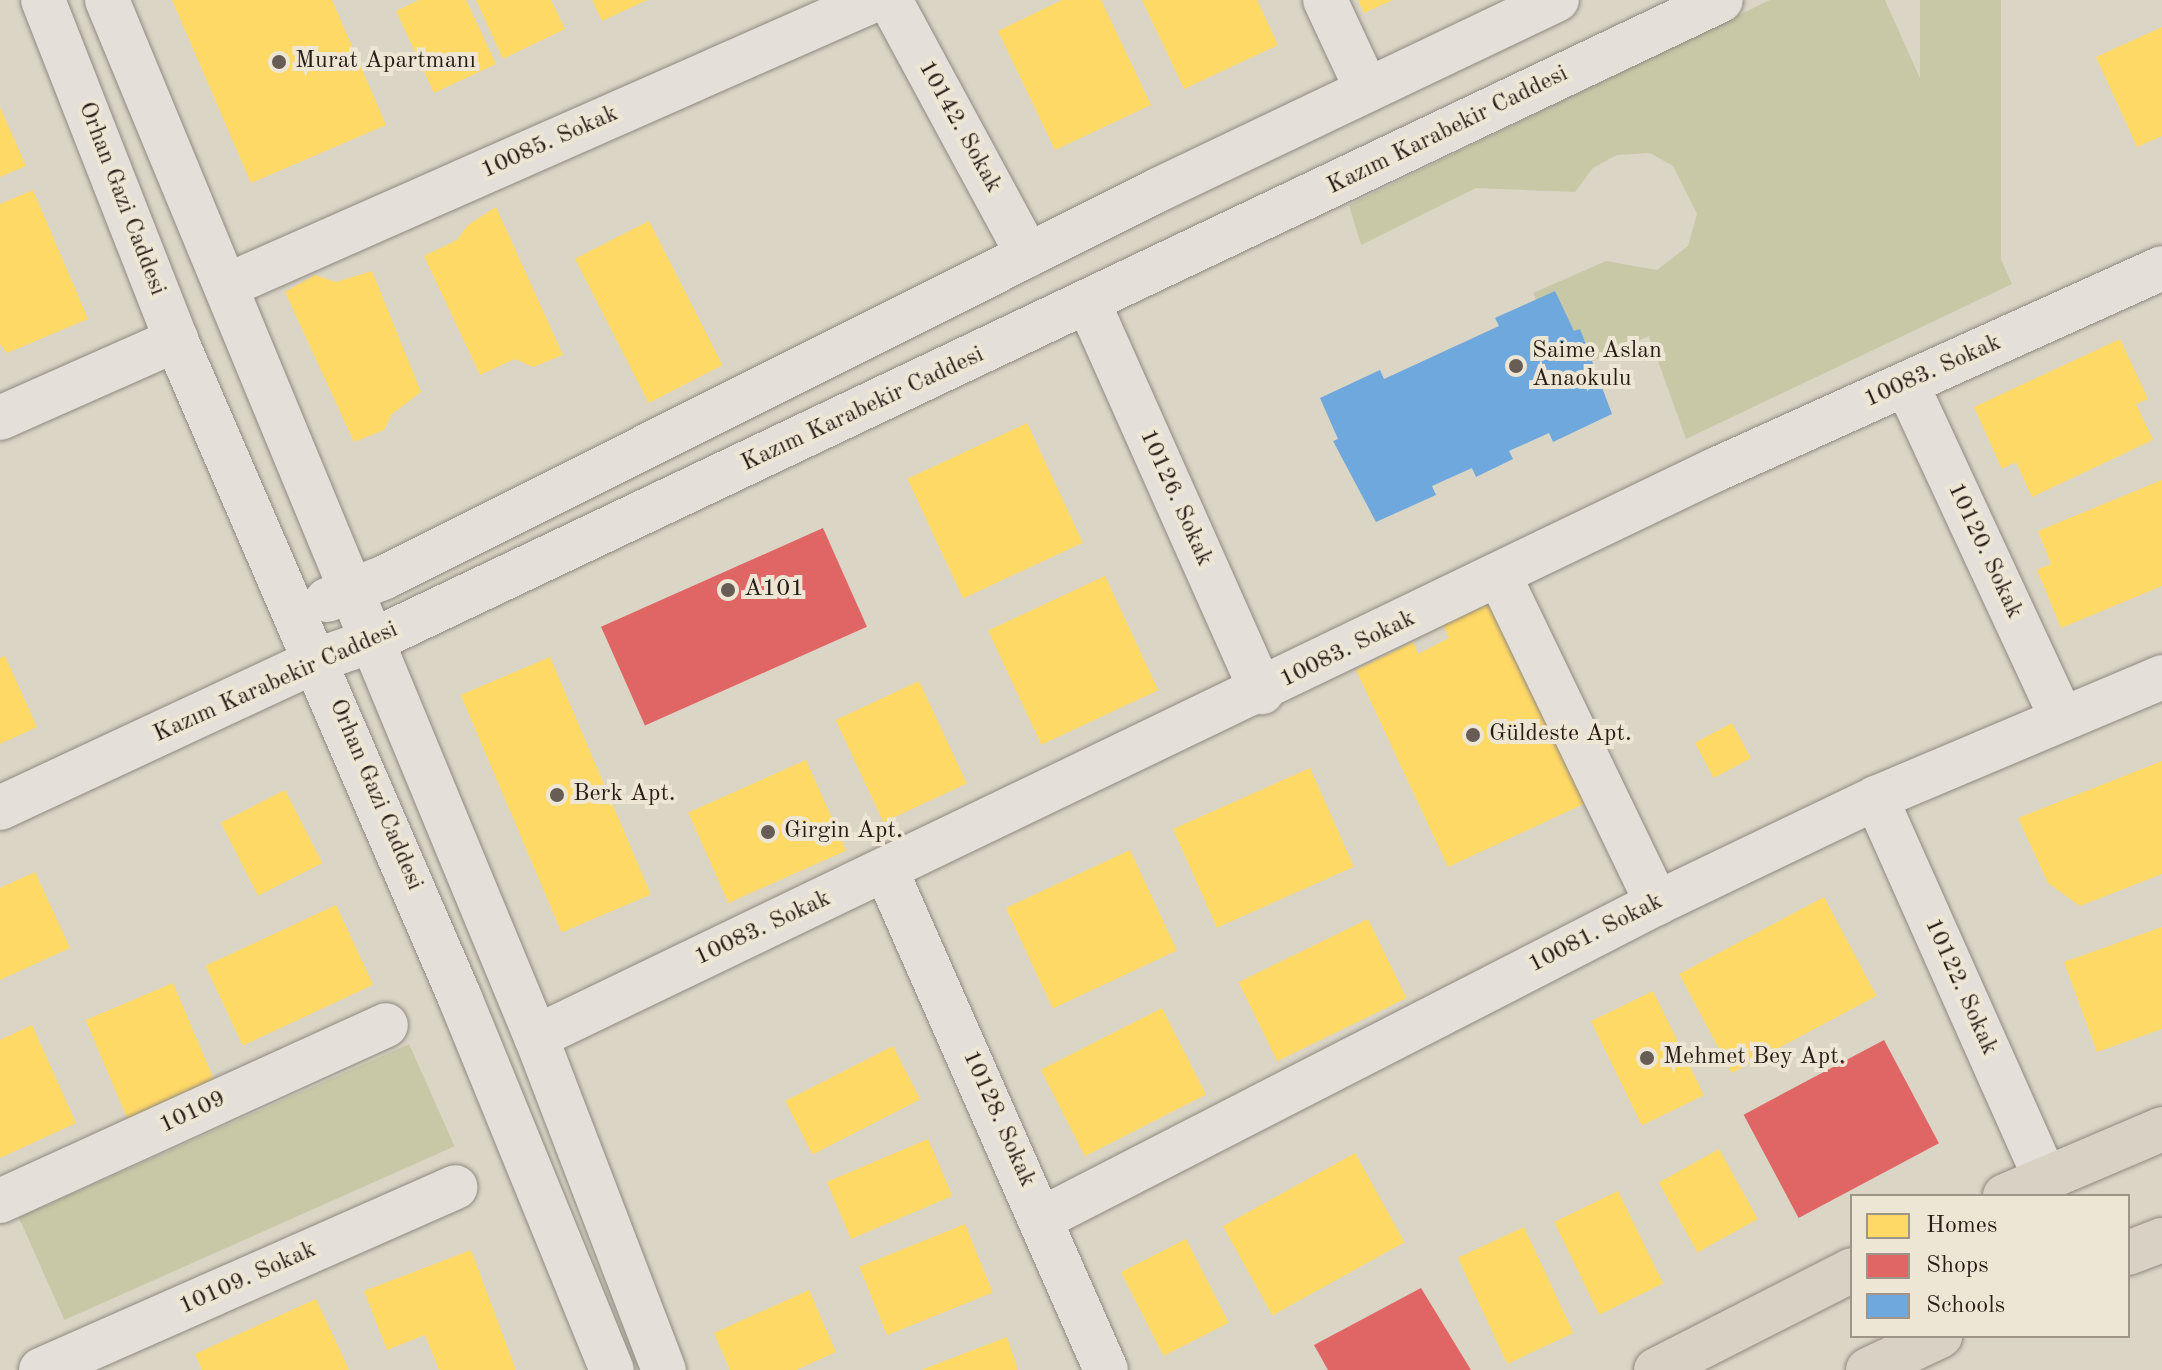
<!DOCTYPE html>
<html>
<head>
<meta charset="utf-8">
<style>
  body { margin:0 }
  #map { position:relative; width:2162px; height:1370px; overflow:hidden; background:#dbd5c6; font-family:"Old Standard TT",serif }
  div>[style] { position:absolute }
  .green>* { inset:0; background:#c8c8a7; transform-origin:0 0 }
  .homes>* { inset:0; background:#ffd966; transform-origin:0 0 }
  .shops>* { inset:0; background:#e06666; transform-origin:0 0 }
  .schools>* { inset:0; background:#6fa8dc }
  .roads { filter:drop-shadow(0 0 2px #8f8980) drop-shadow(0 0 2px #8f8980) }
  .minor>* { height:44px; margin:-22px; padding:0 22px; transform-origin:22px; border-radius:22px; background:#e4e0d9 }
  .major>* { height:44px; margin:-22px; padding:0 22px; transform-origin:22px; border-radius:22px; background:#d8d1c4 }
  .dots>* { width:22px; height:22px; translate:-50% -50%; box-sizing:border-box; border:4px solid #ede6d4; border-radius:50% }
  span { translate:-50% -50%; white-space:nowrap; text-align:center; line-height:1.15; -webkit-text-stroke:8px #ede6d4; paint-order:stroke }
  .poi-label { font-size:24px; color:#281c16 }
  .left { translate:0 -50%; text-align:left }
  .street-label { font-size:24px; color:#281c16 }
  .legend { position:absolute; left:1850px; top:1194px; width:280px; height:144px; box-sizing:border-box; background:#ede6d4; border:2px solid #9e9588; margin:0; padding:10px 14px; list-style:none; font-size:24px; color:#281c16 }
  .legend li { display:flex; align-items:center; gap:16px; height:40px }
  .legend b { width:40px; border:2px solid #9e9588 }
</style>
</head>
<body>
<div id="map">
  <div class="green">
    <i style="clip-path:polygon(1770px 0,1885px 0,2012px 284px,1686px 439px,1649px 336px,1568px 372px,1533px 293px,1606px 261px,1657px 270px,1688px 246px,1697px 214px,1673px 166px,1650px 153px,1617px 155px,1593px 168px,1575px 192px,1476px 188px,1361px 245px,1349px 205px)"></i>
    <i style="left:1920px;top:0;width:81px;height:264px"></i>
    <i style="left:409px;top:1044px;width:112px;height:427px;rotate:66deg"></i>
  </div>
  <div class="homes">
    <i style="clip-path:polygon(172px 0,332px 0,386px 125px,251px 183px)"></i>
    <i style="clip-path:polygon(419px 0,466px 0,496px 64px,434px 93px,396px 11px)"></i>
    <i style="clip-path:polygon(476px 0,551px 0,565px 29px,503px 59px)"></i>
    <i style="clip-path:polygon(592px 0,647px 0,602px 21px)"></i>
    <i style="clip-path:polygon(1062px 0,1101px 0,1151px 105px,1055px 150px,998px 31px)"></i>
    <i style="clip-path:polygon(1142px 0,1257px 0,1278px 45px,1184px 89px)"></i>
    <i style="clip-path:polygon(1358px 0,1393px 0,1364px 13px)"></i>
    <i style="clip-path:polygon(2162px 27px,2162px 136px,2137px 147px,2096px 57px)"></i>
    <i style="clip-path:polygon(0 107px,26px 166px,0 177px)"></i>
    <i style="clip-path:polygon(33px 190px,88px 319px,7px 353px,0 344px,0 204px)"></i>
    <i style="clip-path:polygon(496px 207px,563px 355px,533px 367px,515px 359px,480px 375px,424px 256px,457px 240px,468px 225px)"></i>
    <i style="left:649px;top:221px;width:162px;height:83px;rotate:63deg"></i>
    <i style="clip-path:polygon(372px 271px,421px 392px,392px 414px,384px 430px,354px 442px,285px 292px,315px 275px,336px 282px)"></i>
    <i style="clip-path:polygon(2120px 339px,2148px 399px,2136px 404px,2153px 440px,2032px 497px,2016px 462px,2002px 469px,1974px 407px)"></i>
    <i style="left:1027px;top:423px;width:132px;height:132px;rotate:65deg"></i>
    <i style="clip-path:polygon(2162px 480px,2162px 586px,2061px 628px,2037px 570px,2051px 564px,2038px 531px)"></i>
    <i style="left:1105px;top:576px;width:126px;height:129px;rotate:65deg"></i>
    <i style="clip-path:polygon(1495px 600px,1590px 801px,1448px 867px,1356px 670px,1413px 642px,1418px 654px,1449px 638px,1443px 625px)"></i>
    <i style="clip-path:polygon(5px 656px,37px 727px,0 744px,0 658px)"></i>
    <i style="left:550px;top:657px;width:258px;height:97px;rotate:67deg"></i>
    <i style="left:919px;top:681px;width:113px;height:92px;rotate:65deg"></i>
    <i style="left:1732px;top:723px;width:40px;height:42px;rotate:62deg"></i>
    <i style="left:806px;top:760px;width:99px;height:129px;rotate:66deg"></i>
    <i style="clip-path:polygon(2162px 761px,2162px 874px,2080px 906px,2048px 883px,2018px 818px)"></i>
    <i style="left:1310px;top:768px;width:108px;height:150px;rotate:66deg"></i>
    <i style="left:285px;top:790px;width:82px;height:72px;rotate:63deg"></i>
    <i style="left:1130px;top:850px;width:111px;height:137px;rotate:65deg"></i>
    <i style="clip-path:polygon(35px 872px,70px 948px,0 980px,0 888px)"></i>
    <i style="left:1824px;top:897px;width:112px;height:164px;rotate:62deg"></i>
    <i style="left:336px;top:905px;width:88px;height:144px;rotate:65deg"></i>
    <i style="left:1368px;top:919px;width:88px;height:144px;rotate:64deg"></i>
    <i style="clip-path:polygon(2162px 927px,2162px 1029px,2097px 1052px,2064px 962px)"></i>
    <i style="left:173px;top:983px;width:108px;height:95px;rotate:67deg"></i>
    <i style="left:1653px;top:991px;width:116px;height:69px;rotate:64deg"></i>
    <i style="left:1162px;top:1008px;width:97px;height:136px;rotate:63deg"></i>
    <i style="clip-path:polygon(32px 1025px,76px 1123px,0 1158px,0 1040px)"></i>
    <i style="left:893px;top:1046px;width:60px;height:121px;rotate:63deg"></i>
    <i style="left:928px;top:1139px;width:62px;height:110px;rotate:67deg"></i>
    <i style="left:1719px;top:1149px;width:80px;height:69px;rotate:61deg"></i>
    <i style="left:1355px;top:1153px;width:102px;height:151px;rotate:61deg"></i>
    <i style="left:1618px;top:1191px;width:103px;height:71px;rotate:64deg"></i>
    <i style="left:965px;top:1224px;width:74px;height:114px;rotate:68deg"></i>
    <i style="left:1524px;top:1227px;width:117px;height:73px;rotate:65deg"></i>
    <i style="left:1186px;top:1239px;width:94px;height:73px;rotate:63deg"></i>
    <i style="clip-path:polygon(471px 1250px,516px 1370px,439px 1370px,425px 1335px,387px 1350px,364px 1291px)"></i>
    <i style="clip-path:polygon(809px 1290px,836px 1352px,796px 1370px,730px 1370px,714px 1333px)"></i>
    <i style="clip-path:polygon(316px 1299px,349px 1370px,202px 1370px,195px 1354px)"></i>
    <i style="clip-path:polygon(1007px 1337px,1018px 1370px,921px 1370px)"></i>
  </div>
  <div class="shops">
    <i style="left:823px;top:528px;width:108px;height:243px;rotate:66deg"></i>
    <i style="left:1884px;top:1040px;width:117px;height:159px;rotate:62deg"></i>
    <i style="clip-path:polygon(1421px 1288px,1471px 1370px,1328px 1370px,1314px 1345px)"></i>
  </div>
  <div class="schools">
    <i style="clip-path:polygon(1555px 291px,1574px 331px,1580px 329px,1612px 414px,1553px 442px,1549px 433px,1509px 451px,1513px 459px,1476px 477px,1472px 468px,1432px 486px,1436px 495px,1376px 522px,1333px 441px,1338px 439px,1320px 398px,1380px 370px,1384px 379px,1499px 326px,1495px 318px)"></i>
  </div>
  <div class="roads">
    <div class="minor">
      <i style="left:43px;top:0;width:365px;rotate:68.6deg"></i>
      <i style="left:176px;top:340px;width:717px;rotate:66.65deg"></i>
      <i style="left:460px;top:998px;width:402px;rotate:67.8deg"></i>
      <i style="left:107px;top:0;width:1122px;rotate:67.53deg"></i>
      <i style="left:536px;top:1037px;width:357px;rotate:69deg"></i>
      <i style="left:890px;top:0;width:290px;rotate:61.6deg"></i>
      <i style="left:1325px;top:0;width:99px;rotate:65deg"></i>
      <i style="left:226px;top:286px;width:708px;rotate:-23.81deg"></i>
      <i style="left:1089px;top:304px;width:425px;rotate:66deg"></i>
      <i style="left:1907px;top:385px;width:366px;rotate:65.1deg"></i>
      <i style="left:0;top:418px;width:193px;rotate:-23.9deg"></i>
      <i style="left:1500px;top:577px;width:362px;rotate:64.3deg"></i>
      <i style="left:327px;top:600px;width:62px;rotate:-21.6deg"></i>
      <i style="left:385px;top:577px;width:864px;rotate:-26.59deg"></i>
      <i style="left:1158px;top:190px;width:442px;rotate:-25.5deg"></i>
      <i style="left:1876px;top:798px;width:415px;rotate:66deg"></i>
      <i style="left:0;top:808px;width:350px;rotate:-25deg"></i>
      <i style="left:317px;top:660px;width:60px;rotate:-19.3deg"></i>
      <i style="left:374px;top:640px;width:1491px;rotate:-25.41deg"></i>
      <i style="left:886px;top:870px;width:546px;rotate:66.25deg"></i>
      <i style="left:536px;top:1037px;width:1310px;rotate:-25.69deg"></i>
      <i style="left:1717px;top:469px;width:488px;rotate:-24.3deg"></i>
      <i style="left:0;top:1201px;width:424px;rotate:-24.5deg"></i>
      <i style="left:1043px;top:1218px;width:690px;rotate:-27.16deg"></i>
      <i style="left:1657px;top:903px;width:243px;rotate:-25.6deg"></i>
      <i style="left:1876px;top:798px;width:311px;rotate:-22.9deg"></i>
      <i style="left:41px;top:1370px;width:453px;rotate:-23.8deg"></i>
    </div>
    <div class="major">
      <i style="left:2005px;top:1196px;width:171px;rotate:-23.1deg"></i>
      <i style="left:2128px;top:1253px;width:36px;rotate:-21deg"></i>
      <i style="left:1656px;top:1370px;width:220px;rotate:-27deg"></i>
      <i style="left:1868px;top:1370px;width:80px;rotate:-25.3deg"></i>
    </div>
  </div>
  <div class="dots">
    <i style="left:279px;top:62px;background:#675d54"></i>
    <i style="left:1516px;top:366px;background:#675d54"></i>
    <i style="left:728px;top:590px;background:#675d54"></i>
    <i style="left:1473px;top:735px;background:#675d54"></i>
    <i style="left:557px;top:795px;background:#675d54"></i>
    <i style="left:768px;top:832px;background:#675d54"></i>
    <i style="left:1647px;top:1058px;background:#675d54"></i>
  </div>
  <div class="poi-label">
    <span class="left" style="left:295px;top:62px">Murat Apartmanı</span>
    <span class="left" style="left:1532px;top:366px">Saime Aslan<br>Anaokulu</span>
    <span class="left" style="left:744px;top:590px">A101</span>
    <span class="left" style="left:1489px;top:735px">Güldeste Apt.</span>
    <span class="left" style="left:573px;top:795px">Berk Apt.</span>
    <span class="left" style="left:784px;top:832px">Girgin Apt.</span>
    <span class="left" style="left:1663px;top:1058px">Mehmet Bey Apt.</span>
  </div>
  <div class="street-label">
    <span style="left:959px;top:127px;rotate:61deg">10142. Sokak</span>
    <span style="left:1448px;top:131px;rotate:-26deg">Kazım Karabekir Caddesi</span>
    <span style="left:550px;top:143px;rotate:-24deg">10085. Sokak</span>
    <span style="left:121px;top:199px;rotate:69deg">Orhan Gazi Caddesi</span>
    <span style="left:1933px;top:372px;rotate:-24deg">10083. Sokak</span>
    <span style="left:863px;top:410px;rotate:-25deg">Kazım Karabekir Caddesi</span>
    <span style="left:1175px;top:498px;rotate:66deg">10126. Sokak</span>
    <span style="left:1984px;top:551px;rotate:65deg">10120. Sokak</span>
    <span style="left:1348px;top:650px;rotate:-26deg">10083. Sokak</span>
    <span style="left:276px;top:683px;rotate:-24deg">Kazım Karabekir Caddesi</span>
    <span style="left:375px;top:795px;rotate:67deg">Orhan Gazi Caddesi</span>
    <span style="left:763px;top:929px;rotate:-25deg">10083. Sokak</span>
    <span style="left:1596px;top:934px;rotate:-27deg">10081. Sokak</span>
    <span style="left:1960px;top:987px;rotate:66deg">10122. Sokak</span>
    <span style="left:193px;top:1113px;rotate:-25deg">10109</span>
    <span style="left:998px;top:1119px;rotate:66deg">10128. Sokak</span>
    <span style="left:248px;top:1279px;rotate:-24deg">10109. Sokak</span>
  </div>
  <ul class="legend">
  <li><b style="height:22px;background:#ffd966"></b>Homes</li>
  <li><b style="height:22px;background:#e06666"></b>Shops</li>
  <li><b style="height:22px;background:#6fa8dc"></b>Schools</li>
  </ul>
</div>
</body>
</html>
